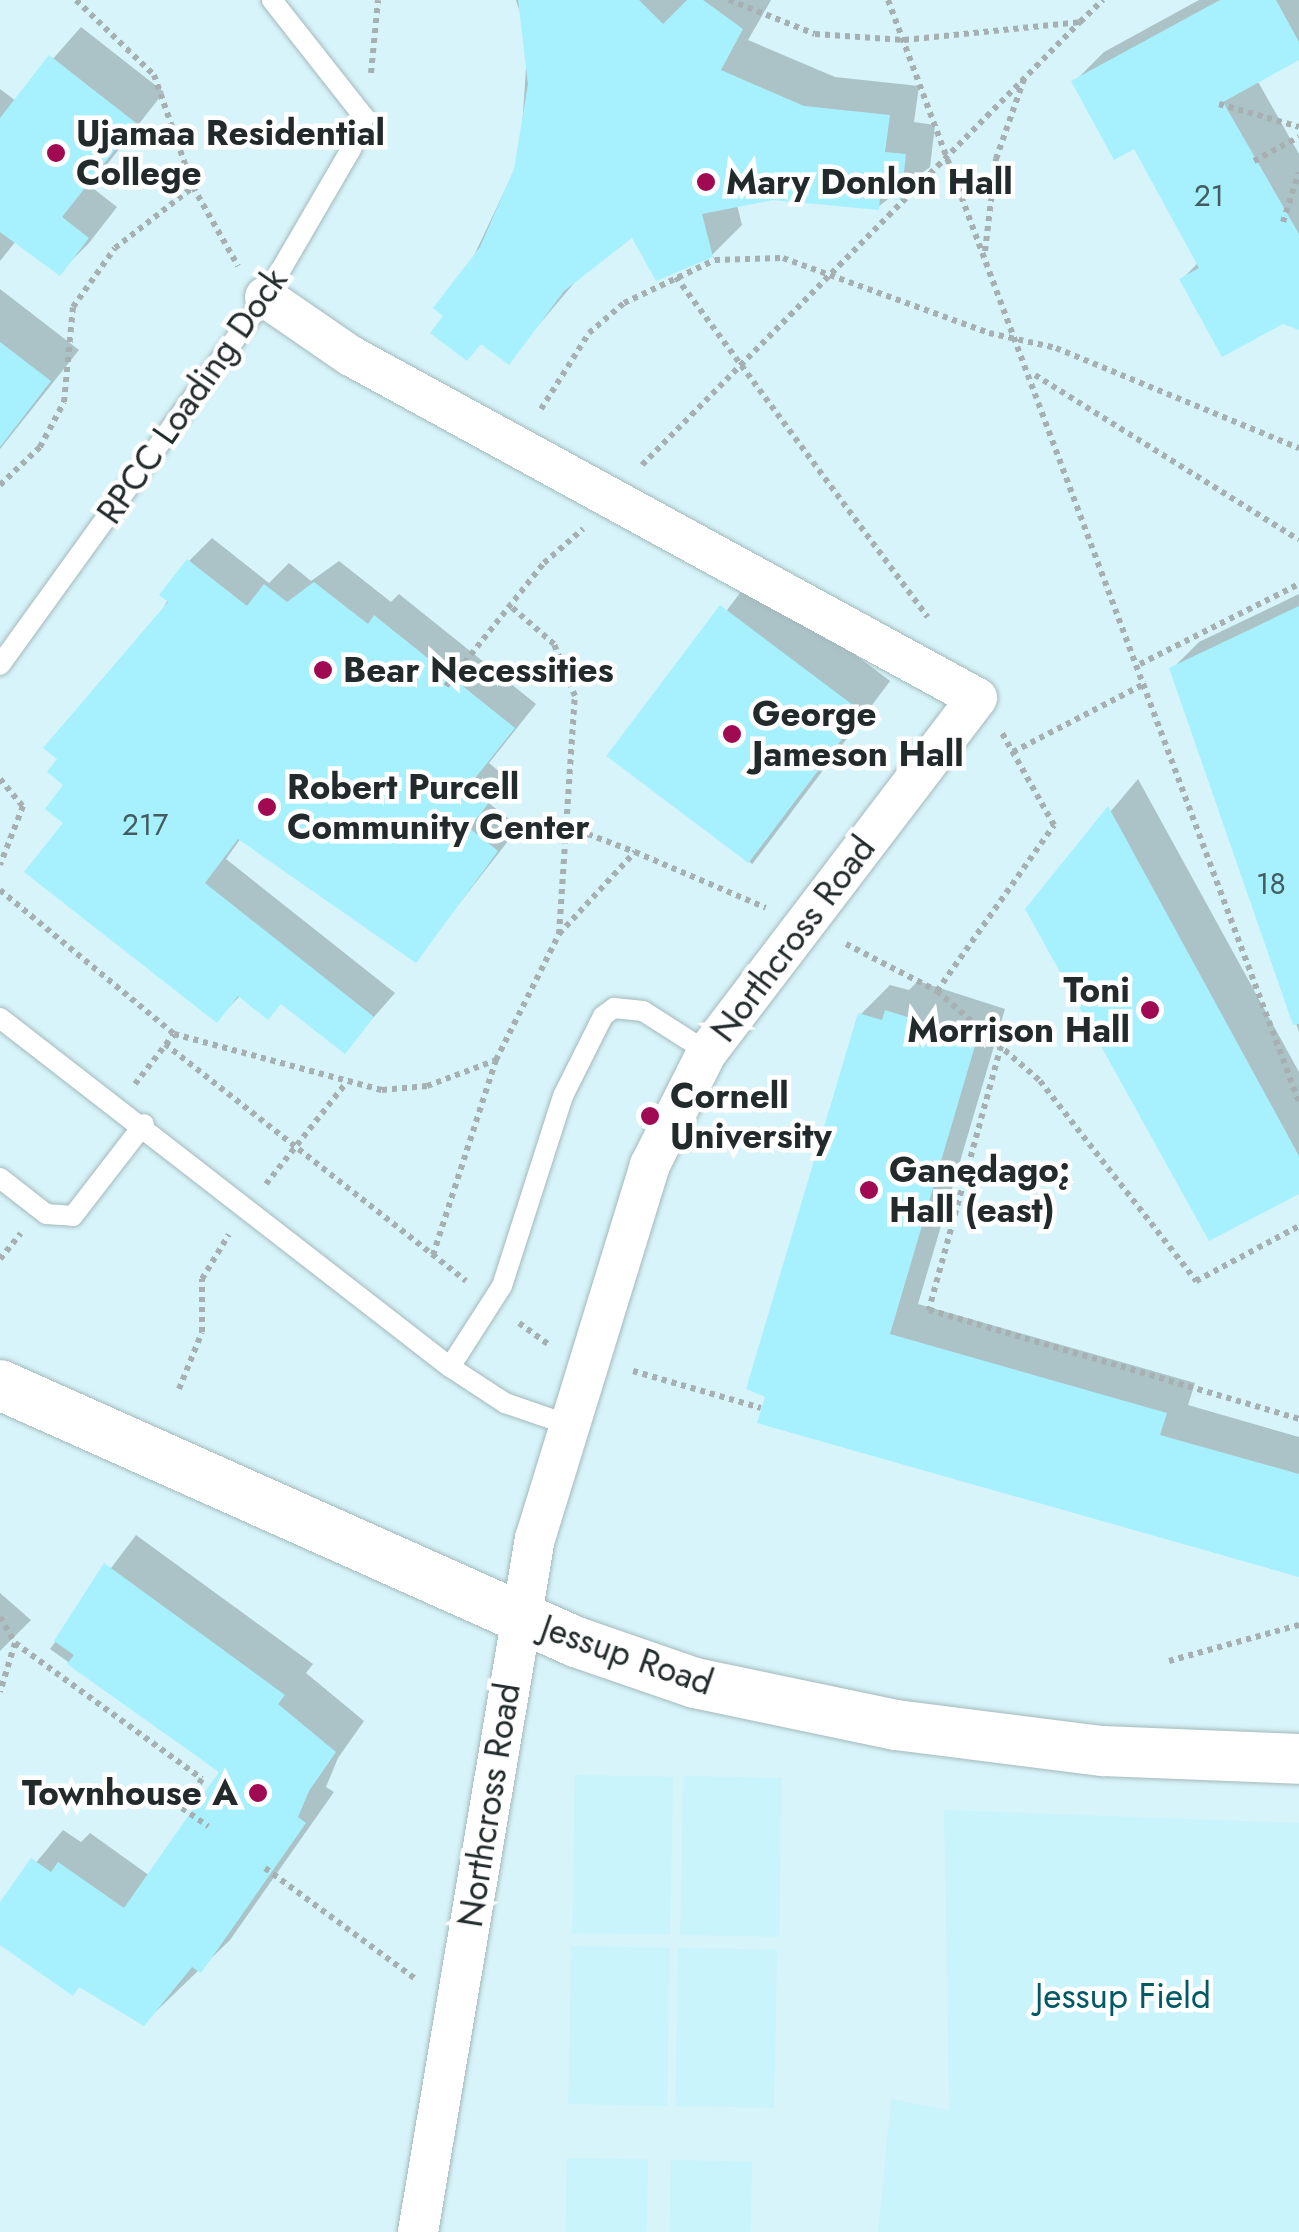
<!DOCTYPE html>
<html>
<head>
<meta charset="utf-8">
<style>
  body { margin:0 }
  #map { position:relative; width:1299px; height:2232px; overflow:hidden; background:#f1fdff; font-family:Jost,sans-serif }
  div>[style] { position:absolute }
  .built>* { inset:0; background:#d6f4f9; transform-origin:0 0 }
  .green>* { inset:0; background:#c9f4fc; transform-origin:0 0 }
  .shadow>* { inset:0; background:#0003; transform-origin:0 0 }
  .building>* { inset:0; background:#a7f1ff; transform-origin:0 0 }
  .path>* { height:6px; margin-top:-3px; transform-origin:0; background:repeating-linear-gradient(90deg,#a6b0b2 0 5px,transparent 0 10px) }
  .roads { filter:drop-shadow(0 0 2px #a4b8bb) drop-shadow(0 0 2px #a4b8bb) }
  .service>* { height:20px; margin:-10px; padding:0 10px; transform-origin:10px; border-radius:10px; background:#fff }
  .minor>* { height:40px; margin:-20px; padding:0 20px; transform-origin:20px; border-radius:20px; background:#fff }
  .tertiary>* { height:50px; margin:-25px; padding:0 25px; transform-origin:25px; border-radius:25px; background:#fff }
  .dots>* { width:28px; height:28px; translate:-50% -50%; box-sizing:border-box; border:5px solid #fff; border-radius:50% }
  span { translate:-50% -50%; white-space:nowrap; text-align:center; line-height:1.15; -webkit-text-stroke:9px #fff; paint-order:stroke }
  .number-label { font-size:30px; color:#435c60 }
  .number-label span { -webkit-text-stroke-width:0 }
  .poi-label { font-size:35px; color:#222a2b; font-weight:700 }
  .left { translate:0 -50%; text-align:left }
  .right { translate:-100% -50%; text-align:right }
  .street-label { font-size:35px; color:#222a2b }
  .park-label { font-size:35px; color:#005965 }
</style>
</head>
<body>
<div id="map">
  <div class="built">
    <i style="left:0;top:0;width:1299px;height:2232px"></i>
  </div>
  <div class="green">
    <i style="left:575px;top:1775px;width:98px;height:158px;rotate:1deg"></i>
    <i style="left:683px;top:1776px;width:99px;height:159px;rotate:1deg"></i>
    <i style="clip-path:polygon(944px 1810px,1299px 1823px,1299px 2232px,878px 2232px,891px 2099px,949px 2110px)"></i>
    <i style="left:571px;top:1946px;width:99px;height:158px;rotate:1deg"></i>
    <i style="left:678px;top:1948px;width:99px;height:158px;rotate:1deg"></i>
    <i style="left:567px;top:2158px;width:81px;height:74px;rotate:1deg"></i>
    <i style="left:671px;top:2160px;width:81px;height:72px;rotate:1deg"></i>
  </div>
  <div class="shadow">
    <i style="clip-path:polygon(516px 0,771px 0,748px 40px,835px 77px,919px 86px,914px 122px,935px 125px,930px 167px,878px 207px,789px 196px,737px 205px,742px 225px,712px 255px,633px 235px,581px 275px,508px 361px,483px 342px,467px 358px,446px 315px,520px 158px,528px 38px)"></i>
    <i style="clip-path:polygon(1199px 0,1299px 0,1299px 57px,1257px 80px,1299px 154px,1299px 324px,1182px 279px,1199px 262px,1135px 145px,1074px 82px,1104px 52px)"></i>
    <i style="clip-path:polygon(81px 27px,164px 92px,90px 186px,117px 207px,89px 243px,59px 273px,16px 241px,0 261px,0 89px,16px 101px)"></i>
    <i style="clip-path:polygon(0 289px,79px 350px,0 449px)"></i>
    <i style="clip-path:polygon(212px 538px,269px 583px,289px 563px,311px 581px,339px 561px,391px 602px,399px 594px,536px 704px,489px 763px,509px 780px,490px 804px,519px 827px,416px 959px,241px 838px,226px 859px,395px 993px,344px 1051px,283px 1002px,241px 995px,217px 1019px,28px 872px,67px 822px,67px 785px,189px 561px)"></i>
    <i style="left:752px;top:577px;width:173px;height:229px;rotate:37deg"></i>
    <i style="clip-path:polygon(1299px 594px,1299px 1032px,1172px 669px,1199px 642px)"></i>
    <i style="clip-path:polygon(1138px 779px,1299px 1072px,1299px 1192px,1028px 909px)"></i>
    <i style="clip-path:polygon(918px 981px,1005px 1009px,918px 1304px,1195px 1383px,1188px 1405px,1299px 1437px,1299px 1574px,760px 1421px,860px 1015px,890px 985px,909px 990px)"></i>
    <i style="clip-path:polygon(136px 1535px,313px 1664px,306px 1673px,364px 1721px,338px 1758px,326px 1787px,334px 1792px,230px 1940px,144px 2023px,0 1942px,0 1906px,63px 1830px,81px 1842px,90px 1833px,150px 1876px,223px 1772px,50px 1649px)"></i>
    <i style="clip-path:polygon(0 1593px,31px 1620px,0 1651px)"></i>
  </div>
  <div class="building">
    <i style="clip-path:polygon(518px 0,639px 0,663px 24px,687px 0,703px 0,743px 29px,721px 70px,804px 106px,890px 115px,885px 152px,906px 154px,901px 200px,880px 198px,879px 210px,773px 200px,702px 214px,713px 257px,656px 281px,632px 238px,564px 291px,509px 365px,481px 344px,467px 361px,430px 333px,443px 316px,433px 308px,480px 247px,514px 169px,528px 84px)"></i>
    <i style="clip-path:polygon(1220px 0,1276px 0,1299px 42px,1299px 60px,1223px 102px,1299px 234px,1299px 330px,1283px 324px,1222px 357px,1179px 279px,1199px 268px,1134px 149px,1114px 160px,1071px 81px)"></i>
    <i style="clip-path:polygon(49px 55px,136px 123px,62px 217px,89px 238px,60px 276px,0 232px,0 118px)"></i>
    <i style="clip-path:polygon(0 342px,51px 381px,0 447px)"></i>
    <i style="clip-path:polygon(187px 559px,247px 606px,264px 584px,287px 602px,314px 582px,368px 624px,374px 615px,515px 728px,468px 787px,488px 804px,469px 828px,498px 851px,416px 963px,238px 839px,205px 883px,374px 1017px,345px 1054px,281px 1004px,268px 1020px,238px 996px,217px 1023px,24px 872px,63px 823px,45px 809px,63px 785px,47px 772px,57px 759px,43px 748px,168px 602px,159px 595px)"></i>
    <i style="left:720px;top:605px;width:178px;height:189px;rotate:37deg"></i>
    <i style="clip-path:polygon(1299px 606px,1299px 1024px,1293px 1025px,1169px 668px)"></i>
    <i style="clip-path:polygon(1108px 806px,1299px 1156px,1299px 1194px,1209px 1241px,1025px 909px)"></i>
    <i style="clip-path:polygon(885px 1010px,977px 1039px,890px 1334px,1167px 1413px,1160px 1435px,1299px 1474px,1299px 1577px,757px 1423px,765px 1397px,746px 1389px,858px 1013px,882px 1020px)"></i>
    <i style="clip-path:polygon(104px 1563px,285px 1695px,278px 1704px,336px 1752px,309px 1791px,298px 1817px,306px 1823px,201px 1973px,192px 1967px,144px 2026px,79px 1987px,73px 1996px,0 1945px,0 1902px,31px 1858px,51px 1872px,58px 1862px,124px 1908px,219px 1772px,67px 1664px,74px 1655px,54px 1641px)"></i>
  </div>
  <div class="path">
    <i style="left:76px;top:0;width:108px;rotate:43.9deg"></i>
    <i style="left:154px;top:75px;width:119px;rotate:70.8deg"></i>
    <i style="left:193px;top:187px;width:91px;rotate:60.3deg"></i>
    <i style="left:729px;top:0;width:92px;rotate:21.6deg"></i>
    <i style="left:815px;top:34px;width:89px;rotate:3.9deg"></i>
    <i style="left:904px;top:40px;width:177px;rotate:-5.8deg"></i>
    <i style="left:1080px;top:22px;width:32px;rotate:-44deg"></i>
    <i style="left:888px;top:0;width:1176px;rotate:69.55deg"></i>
    <i style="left:371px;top:73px;width:73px;rotate:-84.5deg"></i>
    <i style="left:1219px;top:104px;width:83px;rotate:16deg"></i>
    <i style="left:1254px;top:161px;width:51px;rotate:-28.1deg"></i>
    <i style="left:1283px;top:222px;width:52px;rotate:-72.3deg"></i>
    <i style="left:985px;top:251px;width:93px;rotate:-83.2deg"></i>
    <i style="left:996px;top:159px;width:85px;rotate:-70.7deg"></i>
    <i style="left:676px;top:277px;width:423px;rotate:53.5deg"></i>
    <i style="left:1035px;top:375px;width:311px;rotate:32deg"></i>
    <i style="left:541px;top:409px;width:90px;rotate:-57.7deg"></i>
    <i style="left:589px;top:333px;width:46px;rotate:-40.6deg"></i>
    <i style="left:624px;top:303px;width:101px;rotate:-25.3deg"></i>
    <i style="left:715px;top:260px;width:68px;rotate:-1.7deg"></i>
    <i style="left:783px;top:258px;width:219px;rotate:20deg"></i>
    <i style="left:989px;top:333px;width:69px;rotate:12.6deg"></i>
    <i style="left:1056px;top:348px;width:263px;rotate:22.4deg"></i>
    <i style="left:642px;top:465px;width:623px;rotate:-45.33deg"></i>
    <i style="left:0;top:485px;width:55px;rotate:-43.5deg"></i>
    <i style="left:40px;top:447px;width:51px;rotate:-61.9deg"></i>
    <i style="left:64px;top:402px;width:95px;rotate:-84.6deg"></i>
    <i style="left:73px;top:307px;width:72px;rotate:-54.6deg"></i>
    <i style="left:115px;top:248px;width:99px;rotate:-38deg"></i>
    <i style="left:1140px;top:664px;width:178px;rotate:-26.7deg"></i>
    <i style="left:446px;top:686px;width:157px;rotate:-51.5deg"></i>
    <i style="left:544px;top:563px;width:52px;rotate:-41.1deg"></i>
    <i style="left:1013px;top:752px;width:150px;rotate:-27.4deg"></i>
    <i style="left:0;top:779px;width:35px;rotate:50deg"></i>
    <i style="left:23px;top:806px;width:63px;rotate:111.3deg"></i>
    <i style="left:569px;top:827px;width:71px;rotate:20.7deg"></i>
    <i style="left:0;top:890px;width:226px;rotate:39.6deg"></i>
    <i style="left:174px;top:1034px;width:215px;rotate:15.1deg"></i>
    <i style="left:382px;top:1090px;width:45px;rotate:-5.1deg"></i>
    <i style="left:427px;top:1086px;width:74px;rotate:-20.6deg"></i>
    <i style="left:559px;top:934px;width:112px;rotate:-47.2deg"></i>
    <i style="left:635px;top:852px;width:142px;rotate:23.1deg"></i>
    <i style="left:846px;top:944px;width:102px;rotate:27.3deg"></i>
    <i style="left:937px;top:991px;width:203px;rotate:-54.8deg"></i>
    <i style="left:1054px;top:825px;width:106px;rotate:-119.5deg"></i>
    <i style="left:937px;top:991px;width:137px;rotate:41.1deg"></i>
    <i style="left:1040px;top:1081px;width:254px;rotate:52deg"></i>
    <i style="left:1196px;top:1281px;width:117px;rotate:-28.1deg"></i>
    <i style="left:165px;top:1044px;width:383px;rotate:38.2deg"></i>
    <i style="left:1001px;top:1046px;width:274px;rotate:105.3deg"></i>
    <i style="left:929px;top:1310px;width:386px;rotate:16.4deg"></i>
    <i style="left:135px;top:1084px;width:63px;rotate:-52deg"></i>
    <i style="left:266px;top:1184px;width:129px;rotate:-51.6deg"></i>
    <i style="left:433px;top:1255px;width:205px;rotate:-72.1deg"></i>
    <i style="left:496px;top:1060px;width:141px;rotate:-63.4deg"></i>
    <i style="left:559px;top:934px;width:239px;rotate:-86.2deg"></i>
    <i style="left:575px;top:696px;width:56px;rotate:-112deg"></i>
    <i style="left:554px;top:644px;width:61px;rotate:-139deg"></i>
    <i style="left:0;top:1259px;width:33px;rotate:-51deg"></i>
    <i style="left:519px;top:1323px;width:37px;rotate:36deg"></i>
    <i style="left:633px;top:1371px;width:133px;rotate:16.1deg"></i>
    <i style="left:179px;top:1389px;width:61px;rotate:-68deg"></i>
    <i style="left:202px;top:1332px;width:53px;rotate:-90deg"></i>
    <i style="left:202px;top:1279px;width:52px;rotate:-59deg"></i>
    <i style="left:0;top:1617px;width:30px;rotate:60deg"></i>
    <i style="left:15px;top:1643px;width:51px;rotate:107deg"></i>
    <i style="left:15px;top:1643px;width:231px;rotate:36deg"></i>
    <i style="left:202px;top:1779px;width:35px;rotate:125deg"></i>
    <i style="left:182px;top:1808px;width:32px;rotate:35deg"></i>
    <i style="left:1169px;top:1661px;width:135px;rotate:-15.5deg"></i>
    <i style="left:265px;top:1868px;width:189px;rotate:36.4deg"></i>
  </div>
  <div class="roads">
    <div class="service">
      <i style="left:0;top:665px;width:453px;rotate:-54.2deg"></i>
      <i style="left:265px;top:297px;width:171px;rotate:-59.8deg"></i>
      <i style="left:351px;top:149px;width:35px;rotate:-68deg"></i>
      <i style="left:364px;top:117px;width:149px;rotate:-128.2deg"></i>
      <i style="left:0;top:1018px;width:569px;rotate:37.8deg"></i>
      <i style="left:450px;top:1367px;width:66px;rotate:33.2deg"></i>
      <i style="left:505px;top:1403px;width:68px;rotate:19deg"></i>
      <i style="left:0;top:1178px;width:58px;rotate:38deg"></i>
      <i style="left:46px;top:1214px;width:27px;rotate:4deg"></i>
      <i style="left:73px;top:1216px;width:116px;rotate:-52.3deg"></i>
      <i style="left:450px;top:1367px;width:96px;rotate:-57.3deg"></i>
      <i style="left:502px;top:1286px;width:200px;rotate:-72.2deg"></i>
      <i style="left:563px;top:1096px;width:89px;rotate:-63.4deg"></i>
      <i style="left:603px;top:1016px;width:14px;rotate:-36deg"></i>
      <i style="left:614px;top:1008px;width:29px;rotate:6deg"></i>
      <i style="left:643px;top:1011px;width:76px;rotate:32.6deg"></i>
    </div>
    <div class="minor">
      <i style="left:265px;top:297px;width:104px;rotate:34.5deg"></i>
      <i style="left:351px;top:356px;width:713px;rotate:28.65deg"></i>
      <i style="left:977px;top:698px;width:445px;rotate:127.3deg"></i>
      <i style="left:707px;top:1052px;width:127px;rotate:116.8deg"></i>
      <i style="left:650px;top:1165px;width:390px;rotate:107.1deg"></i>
      <i style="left:535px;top:1538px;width:704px;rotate:99.57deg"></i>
    </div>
    <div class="tertiary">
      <i style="left:0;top:1385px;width:631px;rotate:24.05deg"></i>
      <i style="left:576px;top:1642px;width:126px;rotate:19deg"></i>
      <i style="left:695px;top:1683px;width:205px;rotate:11.8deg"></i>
      <i style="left:896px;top:1725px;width:209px;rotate:7.2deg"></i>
      <i style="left:1103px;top:1751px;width:196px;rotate:2.3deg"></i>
    </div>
  </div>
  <div class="dots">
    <i style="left:56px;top:153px;background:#9f0a52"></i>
    <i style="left:706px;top:182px;background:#9f0a52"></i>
    <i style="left:323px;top:670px;background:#9f0a52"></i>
    <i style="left:732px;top:734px;background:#9f0a52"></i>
    <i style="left:267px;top:807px;background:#9f0a52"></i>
    <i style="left:1150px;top:1010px;background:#9f0a52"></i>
    <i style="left:650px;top:1116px;background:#9f0a52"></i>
    <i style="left:869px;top:1190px;background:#9f0a52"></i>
    <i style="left:258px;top:1793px;background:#9f0a52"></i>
  </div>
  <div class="number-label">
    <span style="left:1209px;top:196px">21</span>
    <span style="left:145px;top:825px">217</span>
    <span style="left:1271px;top:884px">18</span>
  </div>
  <div class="poi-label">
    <span class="left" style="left:76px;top:153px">Ujamaa Residential<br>College</span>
    <span class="left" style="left:726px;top:182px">Mary Donlon Hall</span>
    <span class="left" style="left:343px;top:670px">Bear Necessities</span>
    <span class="left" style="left:752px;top:734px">George<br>Jameson Hall</span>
    <span class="left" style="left:287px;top:807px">Robert Purcell<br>Community Center</span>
    <span class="right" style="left:1130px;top:1010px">Toni<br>Morrison Hall</span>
    <span class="left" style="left:670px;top:1116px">Cornell<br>University</span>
    <span class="left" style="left:889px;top:1190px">Ganędagǫ:<br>Hall (east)</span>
    <span class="right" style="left:238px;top:1793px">Townhouse A</span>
  </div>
  <div class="street-label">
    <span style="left:192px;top:396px;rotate:-55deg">RPCC Loading Dock</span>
    <span style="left:793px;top:939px;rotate:-53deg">Northcross Road</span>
    <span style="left:627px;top:1655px;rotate:19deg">Jessup Road</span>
    <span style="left:489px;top:1805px;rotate:-81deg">Northcross Road</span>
  </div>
  <div class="park-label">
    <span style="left:1123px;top:1996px">Jessup Field</span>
  </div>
</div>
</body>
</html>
